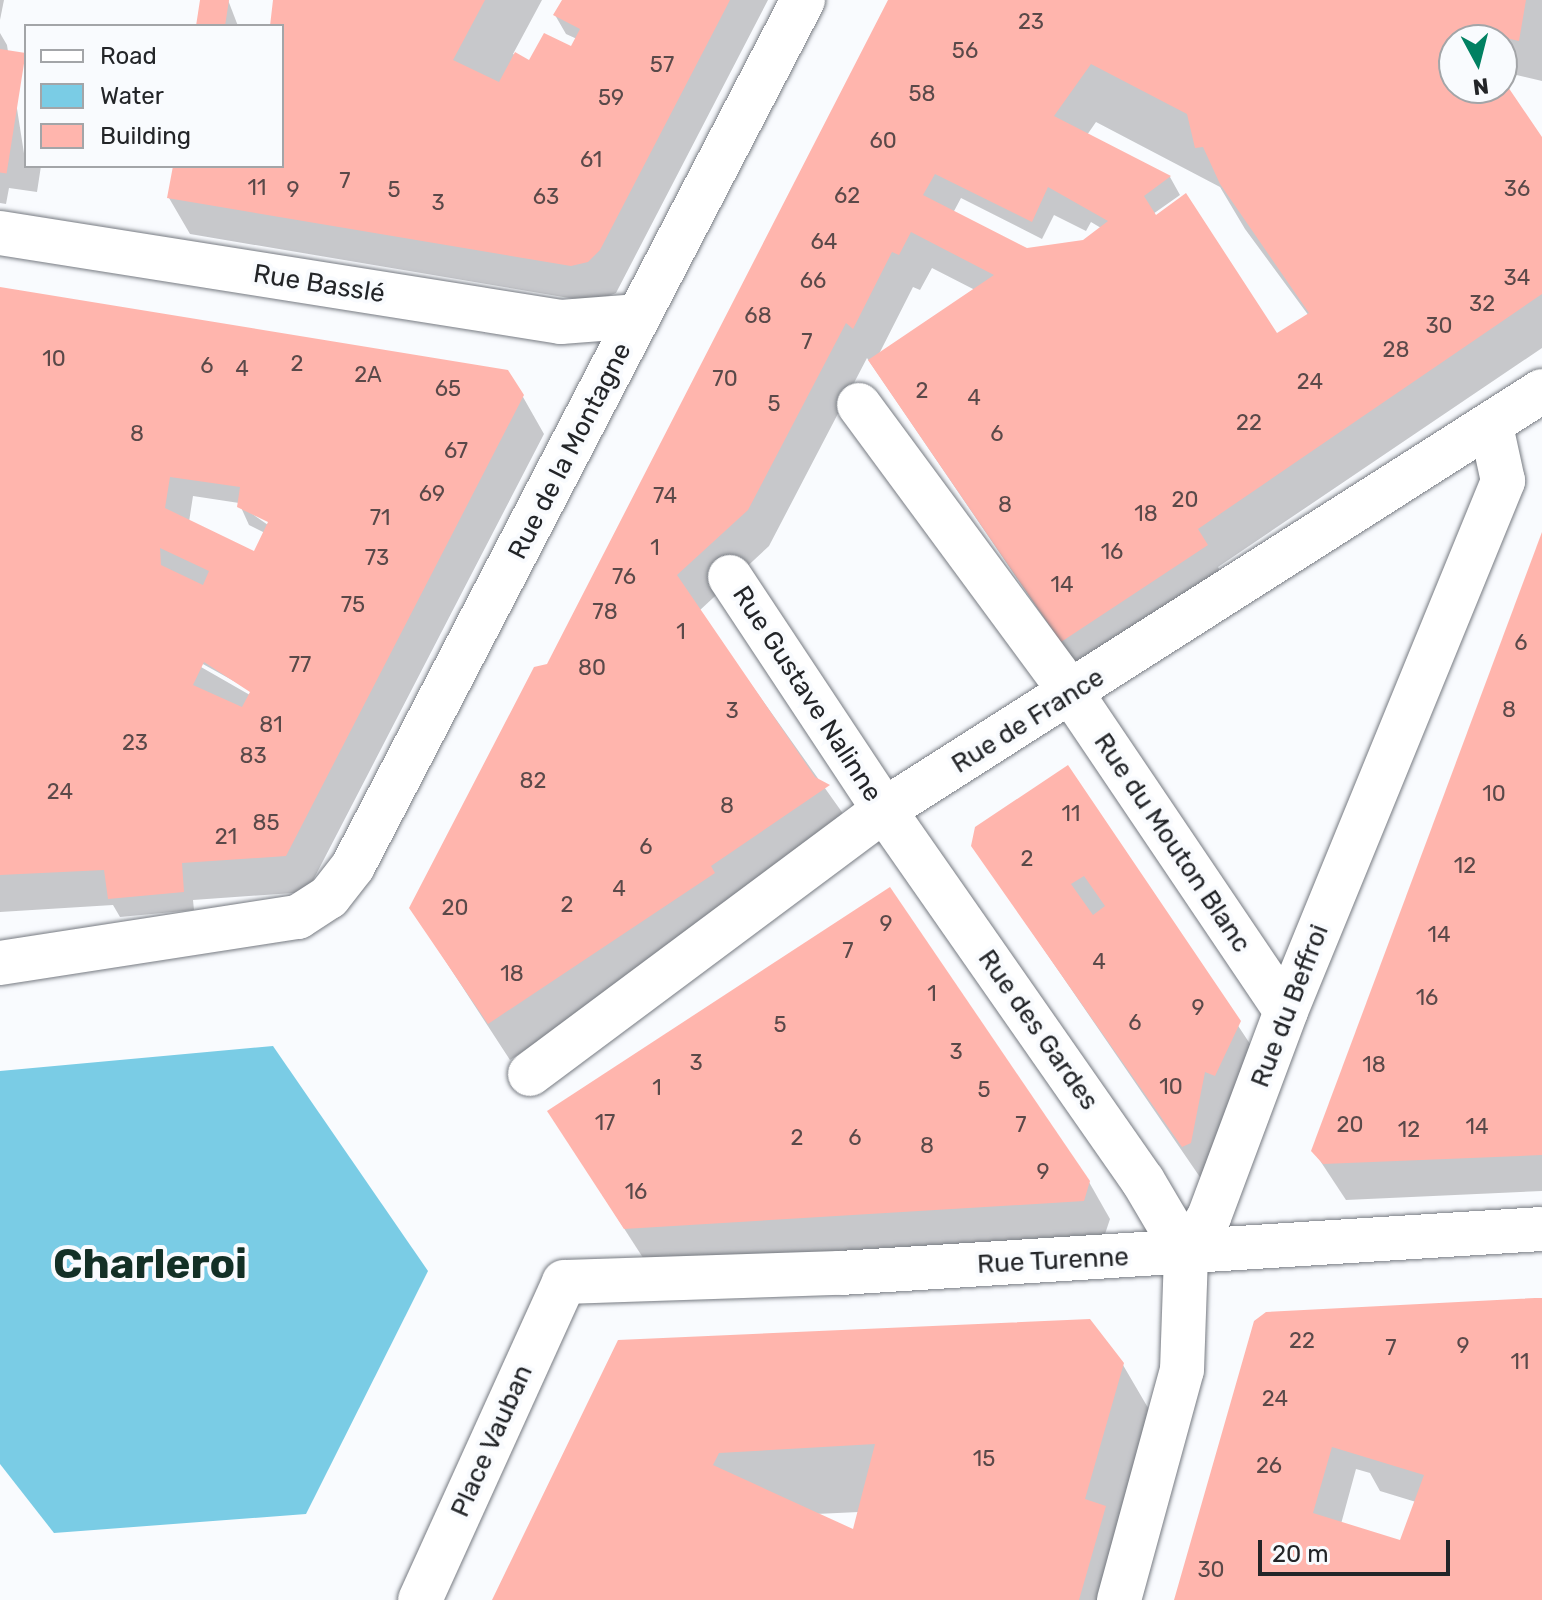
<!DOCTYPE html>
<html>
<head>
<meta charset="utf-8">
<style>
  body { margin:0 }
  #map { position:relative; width:1542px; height:1600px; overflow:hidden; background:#f9fbfe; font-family:Rubik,sans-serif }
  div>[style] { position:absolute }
  .water>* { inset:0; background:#7acce5 }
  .shadow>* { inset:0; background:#0003 }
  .building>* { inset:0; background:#ffb5ad; transform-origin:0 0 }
  .roads { filter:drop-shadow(0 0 2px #777b82) drop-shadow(0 0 2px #777b82) }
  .pedestrian>* { height:44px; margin:-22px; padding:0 22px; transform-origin:22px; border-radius:22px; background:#fff }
  .minor>* { height:44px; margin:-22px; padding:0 22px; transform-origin:22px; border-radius:22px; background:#fff }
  span { translate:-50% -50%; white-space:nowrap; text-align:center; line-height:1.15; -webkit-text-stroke:8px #f9fbfe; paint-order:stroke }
  .number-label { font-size:22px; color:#5a4949 }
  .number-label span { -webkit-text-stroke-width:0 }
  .street-label { font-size:26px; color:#232528 }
  .town-label { font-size:42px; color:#133026; font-weight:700 }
  .legend { position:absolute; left:24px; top:24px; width:260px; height:144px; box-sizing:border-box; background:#f9fbfe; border:2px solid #a3a5a8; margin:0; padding:10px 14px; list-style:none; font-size:24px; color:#232528 }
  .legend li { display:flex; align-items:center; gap:16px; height:40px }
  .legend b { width:40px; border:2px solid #a3a5a8 }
  .north { position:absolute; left:1438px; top:24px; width:80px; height:80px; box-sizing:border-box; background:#f9fbfe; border:2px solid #a3a5a8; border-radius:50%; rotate:173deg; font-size:22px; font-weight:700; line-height:32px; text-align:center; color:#232528 }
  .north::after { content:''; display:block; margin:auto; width:28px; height:36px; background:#018162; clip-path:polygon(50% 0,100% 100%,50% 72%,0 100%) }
  .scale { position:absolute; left:1258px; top:1540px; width:192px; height:36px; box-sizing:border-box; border:4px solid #232528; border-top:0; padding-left:10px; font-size:24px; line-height:28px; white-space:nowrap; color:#232528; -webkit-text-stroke:6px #f9fbfe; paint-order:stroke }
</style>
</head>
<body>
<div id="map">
  <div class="water">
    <i style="clip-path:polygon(273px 1046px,428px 1271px,306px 1514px,54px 1533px,0 1464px,0 1071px)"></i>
  </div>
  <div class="shadow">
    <i style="clip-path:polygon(0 0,4px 0,0 20px)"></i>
    <i style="clip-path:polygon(202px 0,228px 0,238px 26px,198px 26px)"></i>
    <i style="clip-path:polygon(278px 0,542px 0,513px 54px,530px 63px,572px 49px,577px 39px,566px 34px,555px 15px,564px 0,768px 0,616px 293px,593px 302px,190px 234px,169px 198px,175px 166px,282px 166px,282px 26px,273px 26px)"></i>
    <i style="clip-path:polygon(evenodd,890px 0,1542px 0,1542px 81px,1508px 73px,1505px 90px,1542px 140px,1542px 348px,1218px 567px,1227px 583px,1084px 677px,867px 358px,769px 546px,699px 611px,849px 822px,735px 910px,510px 1060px,411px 908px,548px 666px,890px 0,1454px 40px,1502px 40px,1502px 88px,1454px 88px,1454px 40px,890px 0,1096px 122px,1220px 187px,1245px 229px,1309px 316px,1276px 336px,1153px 214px,1180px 195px,1170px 177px,1087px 135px,1096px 122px,890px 0,961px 198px,1042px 239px,1054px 215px,1086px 231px,1091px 222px,1101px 228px,1083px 242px,1026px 250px,953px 213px,961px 198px,890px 0,932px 268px,975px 290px,879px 354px,913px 287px,920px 290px,932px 268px)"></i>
    <i style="clip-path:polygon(0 33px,7px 45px,26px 166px,41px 166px,37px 192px,9px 188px,6px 204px,0 203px)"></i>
    <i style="clip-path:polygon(evenodd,0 288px,523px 397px,544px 434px,307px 892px,193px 900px,194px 910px,120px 917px,113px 905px,0 912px,0 288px,193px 496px,239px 503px,249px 525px,265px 533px,254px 554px,189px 522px,193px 496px,0 288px,248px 511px,271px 522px,268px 525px,248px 511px,0 288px,201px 663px,259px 695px,257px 699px,201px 667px,201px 663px)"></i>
    <i style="clip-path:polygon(1542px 542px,1542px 1191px,1346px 1200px,1313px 1150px)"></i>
    <i style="clip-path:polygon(1068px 768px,1260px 1059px,1236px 1111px,1226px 1108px,1212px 1179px,1204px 1183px,973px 846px)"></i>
    <i style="clip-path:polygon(549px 1112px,1089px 1182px,1110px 1219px,1104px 1237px,647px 1264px)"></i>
    <i style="clip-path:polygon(evenodd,1542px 1299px,1542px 1600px,1176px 1600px,1255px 1322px,1542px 1299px,1356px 1469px,1370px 1473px,1380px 1491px,1416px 1502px,1401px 1542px,1341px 1524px,1356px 1469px)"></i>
    <i style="clip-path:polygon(evenodd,619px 1342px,1123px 1365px,1161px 1430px,1134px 1600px,493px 1600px,619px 1342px,859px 1512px,854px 1532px,816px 1514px,859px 1512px)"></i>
  </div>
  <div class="building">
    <i style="clip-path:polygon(200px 0,229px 0,225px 26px,196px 26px)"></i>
    <i style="clip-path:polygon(273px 0,485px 0,453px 60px,499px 82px,515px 52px,529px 60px,544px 33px,571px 46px,580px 29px,553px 15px,562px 0,730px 0,600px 250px,588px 262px,571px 266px,167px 198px,173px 166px,282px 166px,282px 26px,270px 26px)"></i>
    <i style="clip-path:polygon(evenodd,888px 0,1526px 0,1519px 41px,1488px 34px,1487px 40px,1454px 40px,1454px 88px,1478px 88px,1477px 94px,1508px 87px,1542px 137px,1542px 294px,1198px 529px,1208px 545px,1061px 642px,868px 360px,994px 275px,911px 232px,899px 255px,892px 252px,853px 329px,846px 323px,748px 510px,677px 575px,815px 777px,830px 785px,711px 866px,715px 873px,488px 1024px,409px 908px,534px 667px,547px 664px,888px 0,1091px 64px,1187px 114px,1195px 148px,1203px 147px,1220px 184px,1309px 313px,1277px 333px,1186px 193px,1156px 215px,1144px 196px,1171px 176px,1054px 116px,1091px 64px,888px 0,935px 174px,1032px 222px,1048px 187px,1108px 221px,1083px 240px,1027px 248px,923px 195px,935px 174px)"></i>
    <i style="left:0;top:49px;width:26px;height:122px;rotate:9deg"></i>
    <i style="clip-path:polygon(evenodd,0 287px,508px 370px,524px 395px,286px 856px,182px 863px,184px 892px,108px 899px,104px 870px,0 875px,0 287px,170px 477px,240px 487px,237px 507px,268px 522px,254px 551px,165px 508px,170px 477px,0 287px,160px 548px,209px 571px,203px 585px,161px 565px,160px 548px,0 287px,204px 662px,250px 692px,242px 707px,193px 685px,204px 662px)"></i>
    <i style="clip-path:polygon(1542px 532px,1542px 1155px,1323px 1164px,1311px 1151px)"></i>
    <i style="clip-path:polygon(evenodd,1068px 765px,1241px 1021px,1215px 1076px,1205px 1072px,1191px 1143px,1182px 1147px,971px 846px,975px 827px,1068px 765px,1084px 876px,1105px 906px,1093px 915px,1071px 884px,1084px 876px)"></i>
    <i style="clip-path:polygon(890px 887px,1090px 1181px,1084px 1201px,624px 1229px,547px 1111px)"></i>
    <i style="clip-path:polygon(evenodd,1535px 1298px,1542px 1298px,1542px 1600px,1174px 1600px,1254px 1321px,1266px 1312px,1535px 1298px,1332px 1447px,1424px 1475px,1400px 1540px,1313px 1513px,1332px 1447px)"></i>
    <i style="clip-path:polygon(evenodd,1090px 1319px,1124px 1363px,1085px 1499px,1106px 1506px,1079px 1600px,492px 1600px,618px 1340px,1090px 1319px,875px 1444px,853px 1529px,713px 1465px,719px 1453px,875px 1444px)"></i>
  </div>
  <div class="roads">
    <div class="pedestrian">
      <i style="left:0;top:963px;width:302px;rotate:-8.8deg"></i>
      <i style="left:298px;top:917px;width:37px;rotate:-33deg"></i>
      <i style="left:329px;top:897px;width:39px;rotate:-52deg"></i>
      <i style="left:353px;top:866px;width:976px;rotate:-62.54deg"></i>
    </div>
    <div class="minor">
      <i style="left:0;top:233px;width:568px;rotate:9.01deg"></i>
      <i style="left:561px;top:322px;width:78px;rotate:-4.4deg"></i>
      <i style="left:859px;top:405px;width:359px;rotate:53.6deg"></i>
      <i style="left:1072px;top:694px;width:382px;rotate:56deg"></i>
      <i style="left:730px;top:577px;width:279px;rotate:56.5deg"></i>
      <i style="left:884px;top:810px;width:452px;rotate:55.1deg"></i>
      <i style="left:1143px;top:1181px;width:85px;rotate:59.5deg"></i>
      <i style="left:530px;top:1074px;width:442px;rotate:-36.7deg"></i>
      <i style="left:884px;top:810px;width:780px;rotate:-32.49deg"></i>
      <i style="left:420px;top:1600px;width:349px;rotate:-65.6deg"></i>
      <i style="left:564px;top:1282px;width:276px;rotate:-1.9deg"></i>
      <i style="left:840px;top:1273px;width:703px;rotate:-3.59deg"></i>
      <i style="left:1119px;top:1600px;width:238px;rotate:-74.7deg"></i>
      <i style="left:1182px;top:1370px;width:116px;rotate:-88deg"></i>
      <i style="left:1186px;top:1254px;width:44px;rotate:-58.1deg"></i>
      <i style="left:1209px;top:1217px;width:220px;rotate:-69.5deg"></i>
      <i style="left:1286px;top:1011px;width:573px;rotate:-67.73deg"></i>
      <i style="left:1503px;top:481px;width:56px;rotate:-102.3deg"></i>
    </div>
  </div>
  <div class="number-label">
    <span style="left:1031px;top:22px">23</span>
    <span style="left:965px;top:51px">56</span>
    <span style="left:662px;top:65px">57</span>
    <span style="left:922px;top:94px">58</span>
    <span style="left:611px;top:98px">59</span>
    <span style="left:883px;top:141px">60</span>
    <span style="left:591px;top:160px">61</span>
    <span style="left:345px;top:181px">7</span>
    <span style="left:257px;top:188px">11</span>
    <span style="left:1517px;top:189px">36</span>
    <span style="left:293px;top:190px">9</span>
    <span style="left:394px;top:190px">5</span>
    <span style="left:847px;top:196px">62</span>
    <span style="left:546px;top:197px">63</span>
    <span style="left:438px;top:203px">3</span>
    <span style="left:824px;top:242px">64</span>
    <span style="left:1517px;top:278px">34</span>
    <span style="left:813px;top:281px">66</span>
    <span style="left:1482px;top:304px">32</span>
    <span style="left:758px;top:316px">68</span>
    <span style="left:1439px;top:326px">30</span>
    <span style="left:807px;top:342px">7</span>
    <span style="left:1396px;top:350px">28</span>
    <span style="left:54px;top:359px">10</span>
    <span style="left:297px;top:364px">2</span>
    <span style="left:207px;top:366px">6</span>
    <span style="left:242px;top:369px">4</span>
    <span style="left:368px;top:375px">2A</span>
    <span style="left:725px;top:379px">70</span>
    <span style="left:1310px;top:382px">24</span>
    <span style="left:448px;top:389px">65</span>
    <span style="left:922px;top:391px">2</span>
    <span style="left:974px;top:398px">4</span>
    <span style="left:774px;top:404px">5</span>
    <span style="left:1249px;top:423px">22</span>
    <span style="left:137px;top:434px">8</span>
    <span style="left:997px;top:434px">6</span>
    <span style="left:456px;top:451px">67</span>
    <span style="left:432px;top:494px">69</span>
    <span style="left:665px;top:496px">74</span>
    <span style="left:1185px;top:500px">20</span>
    <span style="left:1005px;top:505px">8</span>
    <span style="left:1146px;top:514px">18</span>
    <span style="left:380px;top:518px">71</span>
    <span style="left:655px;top:548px">1</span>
    <span style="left:1112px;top:552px">16</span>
    <span style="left:377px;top:558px">73</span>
    <span style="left:624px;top:577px">76</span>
    <span style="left:1062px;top:585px">14</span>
    <span style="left:353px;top:605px">75</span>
    <span style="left:605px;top:612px">78</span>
    <span style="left:681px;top:632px">1</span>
    <span style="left:1521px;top:643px">6</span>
    <span style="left:300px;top:665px">77</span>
    <span style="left:592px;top:668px">80</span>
    <span style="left:1509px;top:710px">8</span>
    <span style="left:732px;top:711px">3</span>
    <span style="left:271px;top:725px">81</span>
    <span style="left:135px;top:743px">23</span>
    <span style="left:253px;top:756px">83</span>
    <span style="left:533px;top:781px">82</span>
    <span style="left:60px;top:792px">24</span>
    <span style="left:1494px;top:794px">10</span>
    <span style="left:727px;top:806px">8</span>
    <span style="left:1071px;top:814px">11</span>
    <span style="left:266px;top:823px">85</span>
    <span style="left:226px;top:837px">21</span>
    <span style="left:646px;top:847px">6</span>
    <span style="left:1027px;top:859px">2</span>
    <span style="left:1465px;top:866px">12</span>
    <span style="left:619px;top:889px">4</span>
    <span style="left:567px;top:905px">2</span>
    <span style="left:455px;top:908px">20</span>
    <span style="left:886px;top:924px">9</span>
    <span style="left:1439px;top:935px">14</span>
    <span style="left:848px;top:951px">7</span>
    <span style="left:1099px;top:962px">4</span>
    <span style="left:512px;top:974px">18</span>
    <span style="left:932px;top:994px">1</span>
    <span style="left:1427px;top:998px">16</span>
    <span style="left:1198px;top:1008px">9</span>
    <span style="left:1135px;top:1023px">6</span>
    <span style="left:780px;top:1025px">5</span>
    <span style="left:956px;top:1052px">3</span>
    <span style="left:696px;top:1063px">3</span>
    <span style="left:1374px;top:1065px">18</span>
    <span style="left:1171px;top:1087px">10</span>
    <span style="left:657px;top:1088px">1</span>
    <span style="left:984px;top:1090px">5</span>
    <span style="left:605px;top:1123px">17</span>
    <span style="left:1021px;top:1125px">7</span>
    <span style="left:1350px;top:1125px">20</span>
    <span style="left:1477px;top:1127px">14</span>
    <span style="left:1409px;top:1130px">12</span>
    <span style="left:797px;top:1138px">2</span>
    <span style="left:855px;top:1138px">6</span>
    <span style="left:927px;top:1146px">8</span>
    <span style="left:1043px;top:1172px">9</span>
    <span style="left:636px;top:1192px">16</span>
    <span style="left:1302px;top:1341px">22</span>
    <span style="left:1463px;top:1346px">9</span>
    <span style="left:1391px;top:1348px">7</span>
    <span style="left:1520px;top:1362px">11</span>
    <span style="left:1275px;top:1399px">24</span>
    <span style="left:984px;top:1459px">15</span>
    <span style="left:1269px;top:1466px">26</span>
    <span style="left:1211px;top:1570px">30</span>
  </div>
  <div class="street-label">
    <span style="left:319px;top:284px;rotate:9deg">Rue Basslé</span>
    <span style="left:570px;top:451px;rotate:-63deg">Rue de la Montagne</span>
    <span style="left:807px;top:694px;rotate:57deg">Rue Gustave Nalinne</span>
    <span style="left:1028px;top:721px;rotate:-32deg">Rue de France</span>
    <span style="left:1172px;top:843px;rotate:56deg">Rue du Mouton Blanc</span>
    <span style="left:1290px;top:1006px;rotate:-69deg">Rue du Beffroi</span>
    <span style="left:1038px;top:1030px;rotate:55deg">Rue des Gardes</span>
    <span style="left:1053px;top:1261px;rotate:-3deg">Rue Turenne</span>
    <span style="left:492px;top:1441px;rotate:-66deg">Place Vauban</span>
  </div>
  <div class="town-label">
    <span style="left:150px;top:1264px">Charleroi</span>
  </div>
  <ul class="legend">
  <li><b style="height:10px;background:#fff"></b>Road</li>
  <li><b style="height:22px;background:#7acce5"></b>Water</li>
  <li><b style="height:22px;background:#ffb5ad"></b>Building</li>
  </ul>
  <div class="north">N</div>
  <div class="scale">20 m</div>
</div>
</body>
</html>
